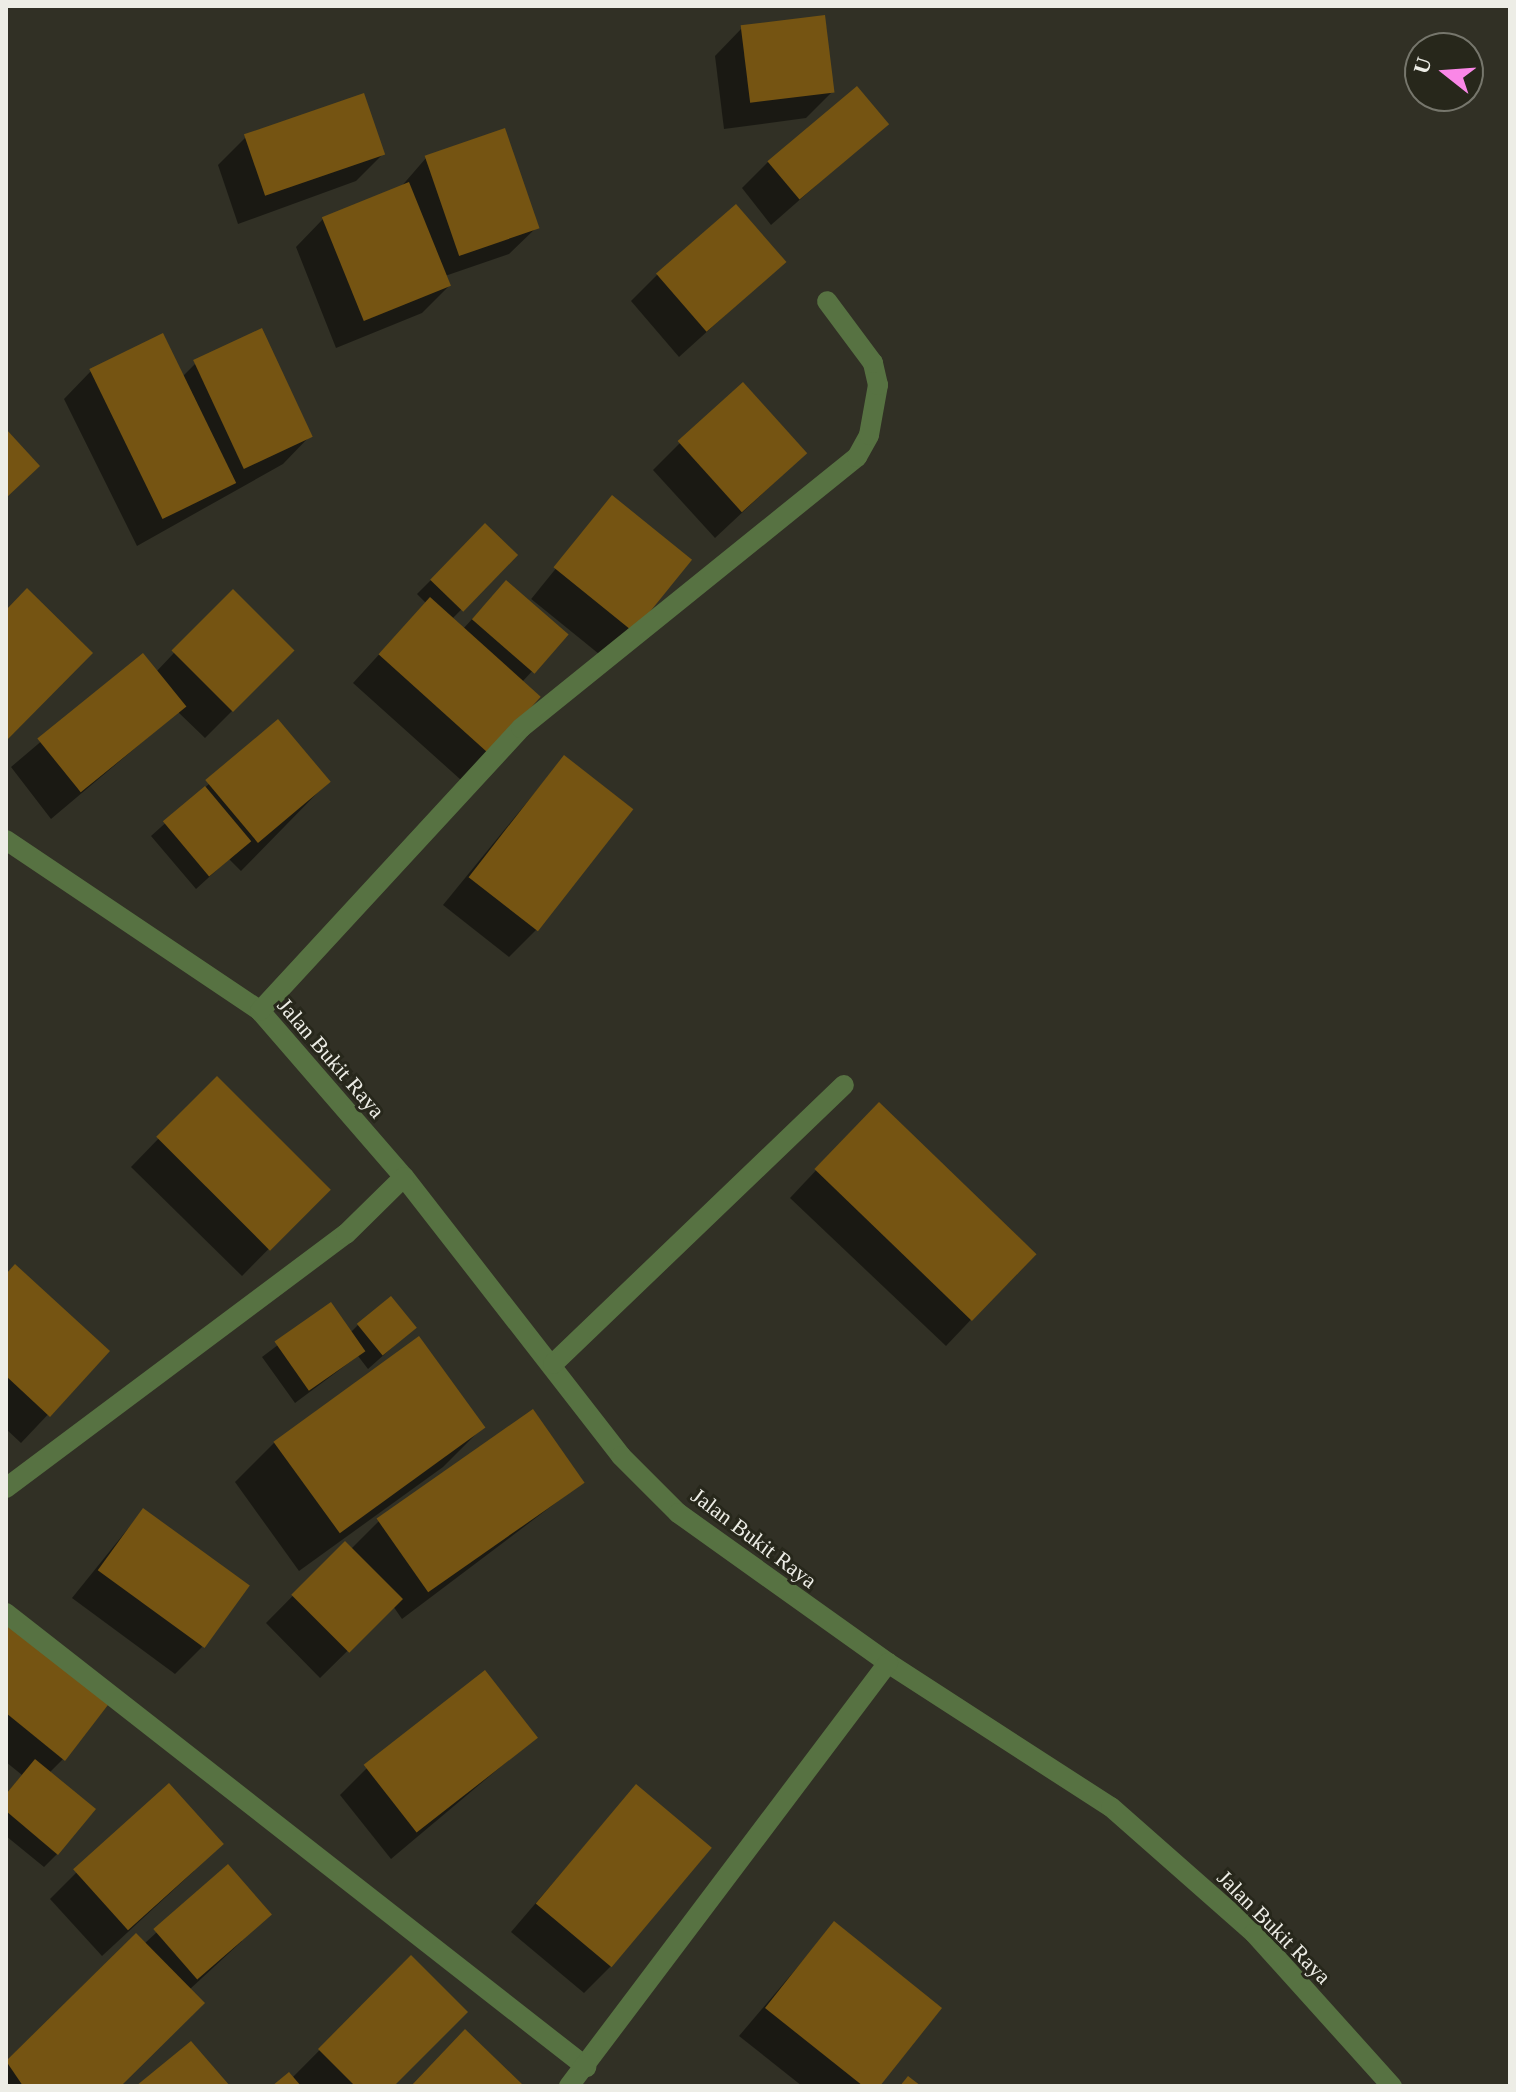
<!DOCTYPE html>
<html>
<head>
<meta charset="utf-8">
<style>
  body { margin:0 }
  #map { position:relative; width:1516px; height:2092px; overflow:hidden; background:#313025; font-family:Georgia,serif }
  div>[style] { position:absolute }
  .shadow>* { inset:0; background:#0007; transform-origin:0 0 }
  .building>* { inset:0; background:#755412; transform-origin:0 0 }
  .street>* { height:20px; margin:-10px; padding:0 10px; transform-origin:10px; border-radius:10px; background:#577242 }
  span { translate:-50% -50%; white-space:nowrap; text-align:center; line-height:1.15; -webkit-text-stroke:6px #27271b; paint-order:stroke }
  .street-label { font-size:22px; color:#edede6 }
  .frame { position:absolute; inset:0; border:8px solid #edede6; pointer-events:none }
  .north { position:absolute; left:1404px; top:32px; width:80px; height:80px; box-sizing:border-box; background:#27271b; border:2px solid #76766c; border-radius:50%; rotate:287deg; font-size:22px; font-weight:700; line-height:32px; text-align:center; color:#edede6 }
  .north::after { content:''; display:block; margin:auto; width:28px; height:36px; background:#fa87e7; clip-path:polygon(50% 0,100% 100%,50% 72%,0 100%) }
</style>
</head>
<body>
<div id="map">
  <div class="shadow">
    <i style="clip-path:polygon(742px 28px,833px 91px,806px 118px,724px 129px,715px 56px)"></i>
    <i style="clip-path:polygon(886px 124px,771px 225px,742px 188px,769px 161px)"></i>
    <i style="clip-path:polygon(245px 138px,383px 154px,356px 181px,238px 224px,218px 165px)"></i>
    <i style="clip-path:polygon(426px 158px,537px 227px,509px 254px,445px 276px,449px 286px,422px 313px,336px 348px,296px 247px,323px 219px,400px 188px)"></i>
    <i style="clip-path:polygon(784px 262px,679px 357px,631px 301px,658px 274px)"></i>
    <i style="clip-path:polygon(196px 363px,310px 436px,283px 464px,137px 546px,64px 399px,91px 371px,182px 377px)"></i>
    <i style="clip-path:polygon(680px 443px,777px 480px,715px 538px,653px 470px)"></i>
    <i style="left:613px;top:498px;width:98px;height:130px;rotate:39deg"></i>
    <i style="clip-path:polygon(485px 526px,515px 555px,452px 619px,463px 629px,506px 582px,566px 635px,522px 682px,538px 696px,461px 780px,353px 683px,426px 603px,417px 594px)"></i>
    <i style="clip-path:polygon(206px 619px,292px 651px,205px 738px,178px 712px,51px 819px,11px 767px,143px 655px,156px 672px)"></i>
    <i style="clip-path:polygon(278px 722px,328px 782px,241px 871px,229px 859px,196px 889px,151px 836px)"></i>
    <i style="clip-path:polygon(564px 757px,536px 930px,509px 957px,443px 905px)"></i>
    <i style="clip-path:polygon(190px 1106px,328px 1189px,242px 1276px,131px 1167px)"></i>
    <i style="clip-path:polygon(852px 1132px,1034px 1253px,946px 1346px,790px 1198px)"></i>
    <i style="clip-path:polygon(6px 1276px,107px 1352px,21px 1443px,6px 1429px)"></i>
    <i style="clip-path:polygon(331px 1305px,350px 1333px,358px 1325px,414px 1328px,368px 1369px,358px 1356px,295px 1403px,262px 1357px)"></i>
    <i style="clip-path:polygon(482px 1428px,443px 1467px,299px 1571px,235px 1482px,274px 1443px)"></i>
    <i style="clip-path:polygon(582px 1483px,402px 1619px,393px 1606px,320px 1678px,266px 1623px,345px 1543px,351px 1549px,379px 1521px)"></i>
    <i style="clip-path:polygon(143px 1510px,202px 1647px,175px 1674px,72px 1598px)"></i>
    <i style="clip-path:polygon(6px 1619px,63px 1759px,49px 1773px,57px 1854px,44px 1867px,6px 1836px,6px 1794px,22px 1775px,6px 1762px)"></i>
    <i style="clip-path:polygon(536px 1737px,391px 1859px,340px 1795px,367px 1768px)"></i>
    <i style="clip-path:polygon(636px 1786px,611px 1966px,584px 1993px,511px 1932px)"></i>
    <i style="clip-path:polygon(194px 1871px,102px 1956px,50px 1899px,77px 1872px)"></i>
    <i style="clip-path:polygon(834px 1924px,877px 2086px,802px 2086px,739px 2036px)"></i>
    <i style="clip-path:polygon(157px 1932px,242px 1941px,189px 1990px,118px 2086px,6px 2086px,6px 2064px,136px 1936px,144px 1944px)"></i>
    <i style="clip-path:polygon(411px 1958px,391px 2086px,275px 2086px,292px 2078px)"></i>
  </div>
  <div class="building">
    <i style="left:825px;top:15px;width:78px;height:85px;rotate:83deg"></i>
    <i style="left:857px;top:86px;width:50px;height:117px;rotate:50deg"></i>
    <i style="left:364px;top:93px;width:65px;height:127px;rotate:71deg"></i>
    <i style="left:505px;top:128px;width:106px;height:85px;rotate:71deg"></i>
    <i style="left:409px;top:182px;width:112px;height:94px;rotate:68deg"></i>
    <i style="left:736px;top:204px;width:77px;height:106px;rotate:49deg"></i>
    <i style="left:262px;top:328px;width:120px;height:76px;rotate:65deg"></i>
    <i style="left:163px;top:333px;width:167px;height:82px;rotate:64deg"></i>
    <i style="left:743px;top:382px;width:96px;height:88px;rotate:48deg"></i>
    <i style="clip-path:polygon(6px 429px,40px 466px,6px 498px)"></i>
    <i style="left:612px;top:495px;width:103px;height:93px;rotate:39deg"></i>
    <i style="left:485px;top:523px;width:46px;height:79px;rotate:44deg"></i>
    <i style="left:506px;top:580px;width:83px;height:52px;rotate:41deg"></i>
    <i style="clip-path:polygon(27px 588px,93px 653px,6px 741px,6px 610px)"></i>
    <i style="left:233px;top:589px;width:87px;height:87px;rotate:45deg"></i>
    <i style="left:430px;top:597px;width:149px;height:77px;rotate:42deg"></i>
    <i style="left:143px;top:653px;width:69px;height:136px;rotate:51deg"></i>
    <i style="left:278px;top:719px;width:82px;height:95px;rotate:50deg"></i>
    <i style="left:564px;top:755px;width:88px;height:155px;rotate:38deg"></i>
    <i style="left:205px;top:786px;width:72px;height:55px;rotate:50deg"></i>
    <i style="left:217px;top:1076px;width:161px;height:86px;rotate:45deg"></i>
    <i style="left:879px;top:1102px;width:219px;height:93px;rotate:44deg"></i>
    <i style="clip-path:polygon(15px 1264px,110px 1351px,50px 1417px,6px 1376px,6px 1274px)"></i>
    <i style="left:391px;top:1296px;width:41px;height:44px;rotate:51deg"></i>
    <i style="left:331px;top:1302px;width:60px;height:69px;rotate:55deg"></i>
    <i style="left:419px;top:1336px;width:113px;height:180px;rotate:54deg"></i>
    <i style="left:533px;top:1409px;width:90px;height:191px;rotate:55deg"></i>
    <i style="left:143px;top:1508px;width:132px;height:77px;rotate:36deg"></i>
    <i style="left:345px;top:1541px;width:82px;height:76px;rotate:45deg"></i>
    <i style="clip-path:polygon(6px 1616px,111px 1701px,65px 1761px,6px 1713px)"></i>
    <i style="left:485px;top:1670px;width:86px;height:154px;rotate:52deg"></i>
    <i style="clip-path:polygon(35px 1759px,96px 1809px,58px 1855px,6px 1811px,6px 1794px)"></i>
    <i style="left:169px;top:1783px;width:82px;height:129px;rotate:48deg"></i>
    <i style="left:636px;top:1784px;width:99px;height:156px;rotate:40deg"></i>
    <i style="left:228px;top:1864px;width:67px;height:99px;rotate:49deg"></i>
    <i style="clip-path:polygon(834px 1921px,942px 2008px,880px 2086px,863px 2086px,765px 2008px)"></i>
    <i style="clip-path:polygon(136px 1933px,205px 2003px,121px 2086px,23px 2086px,6px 2061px)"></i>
    <i style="clip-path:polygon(411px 1955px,468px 2012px,394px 2086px,355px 2086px,318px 2049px)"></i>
    <i style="clip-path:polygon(465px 2029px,524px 2086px,411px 2086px)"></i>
    <i style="clip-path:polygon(191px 2041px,230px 2086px,136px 2086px)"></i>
    <i style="clip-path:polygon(289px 2072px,301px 2086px,272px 2086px)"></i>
    <i style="clip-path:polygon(908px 2076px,921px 2086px,900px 2086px)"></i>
  </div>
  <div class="street">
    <i style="left:6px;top:840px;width:306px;rotate:33.9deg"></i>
    <i style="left:260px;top:1011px;width:220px;rotate:49.1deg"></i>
    <i style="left:404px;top:1177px;width:353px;rotate:52.1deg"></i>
    <i style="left:621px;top:1456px;width:81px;rotate:45deg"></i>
    <i style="left:678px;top:1513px;width:258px;rotate:35.5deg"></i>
    <i style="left:888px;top:1663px;width:265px;rotate:32.9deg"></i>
    <i style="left:1111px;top:1807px;width:191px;rotate:41.4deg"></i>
    <i style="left:1254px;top:1933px;width:206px;rotate:48deg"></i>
    <i style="left:260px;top:1011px;width:385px;rotate:-47.3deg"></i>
    <i style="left:521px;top:728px;width:432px;rotate:-38.9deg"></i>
    <i style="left:857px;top:457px;width:25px;rotate:-61deg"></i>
    <i style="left:869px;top:435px;width:51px;rotate:-79.8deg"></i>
    <i style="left:878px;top:385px;width:23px;rotate:-103deg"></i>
    <i style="left:873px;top:363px;width:77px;rotate:-126.6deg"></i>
    <i style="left:553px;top:1364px;width:403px;rotate:-43.8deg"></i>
    <i style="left:6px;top:1488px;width:424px;rotate:-36.8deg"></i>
    <i style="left:346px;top:1234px;width:81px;rotate:-44.5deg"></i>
    <i style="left:6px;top:1613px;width:737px;rotate:38.05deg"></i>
    <i style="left:569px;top:2086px;width:530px;rotate:-52.98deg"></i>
  </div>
  <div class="street-label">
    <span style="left:331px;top:1058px;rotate:49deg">Jalan Bukit Raya</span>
    <span style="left:754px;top:1538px;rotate:37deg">Jalan Bukit Raya</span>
    <span style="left:1274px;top:1927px;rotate:45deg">Jalan Bukit Raya</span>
  </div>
  <div class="frame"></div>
  <div class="north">U</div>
</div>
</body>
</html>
